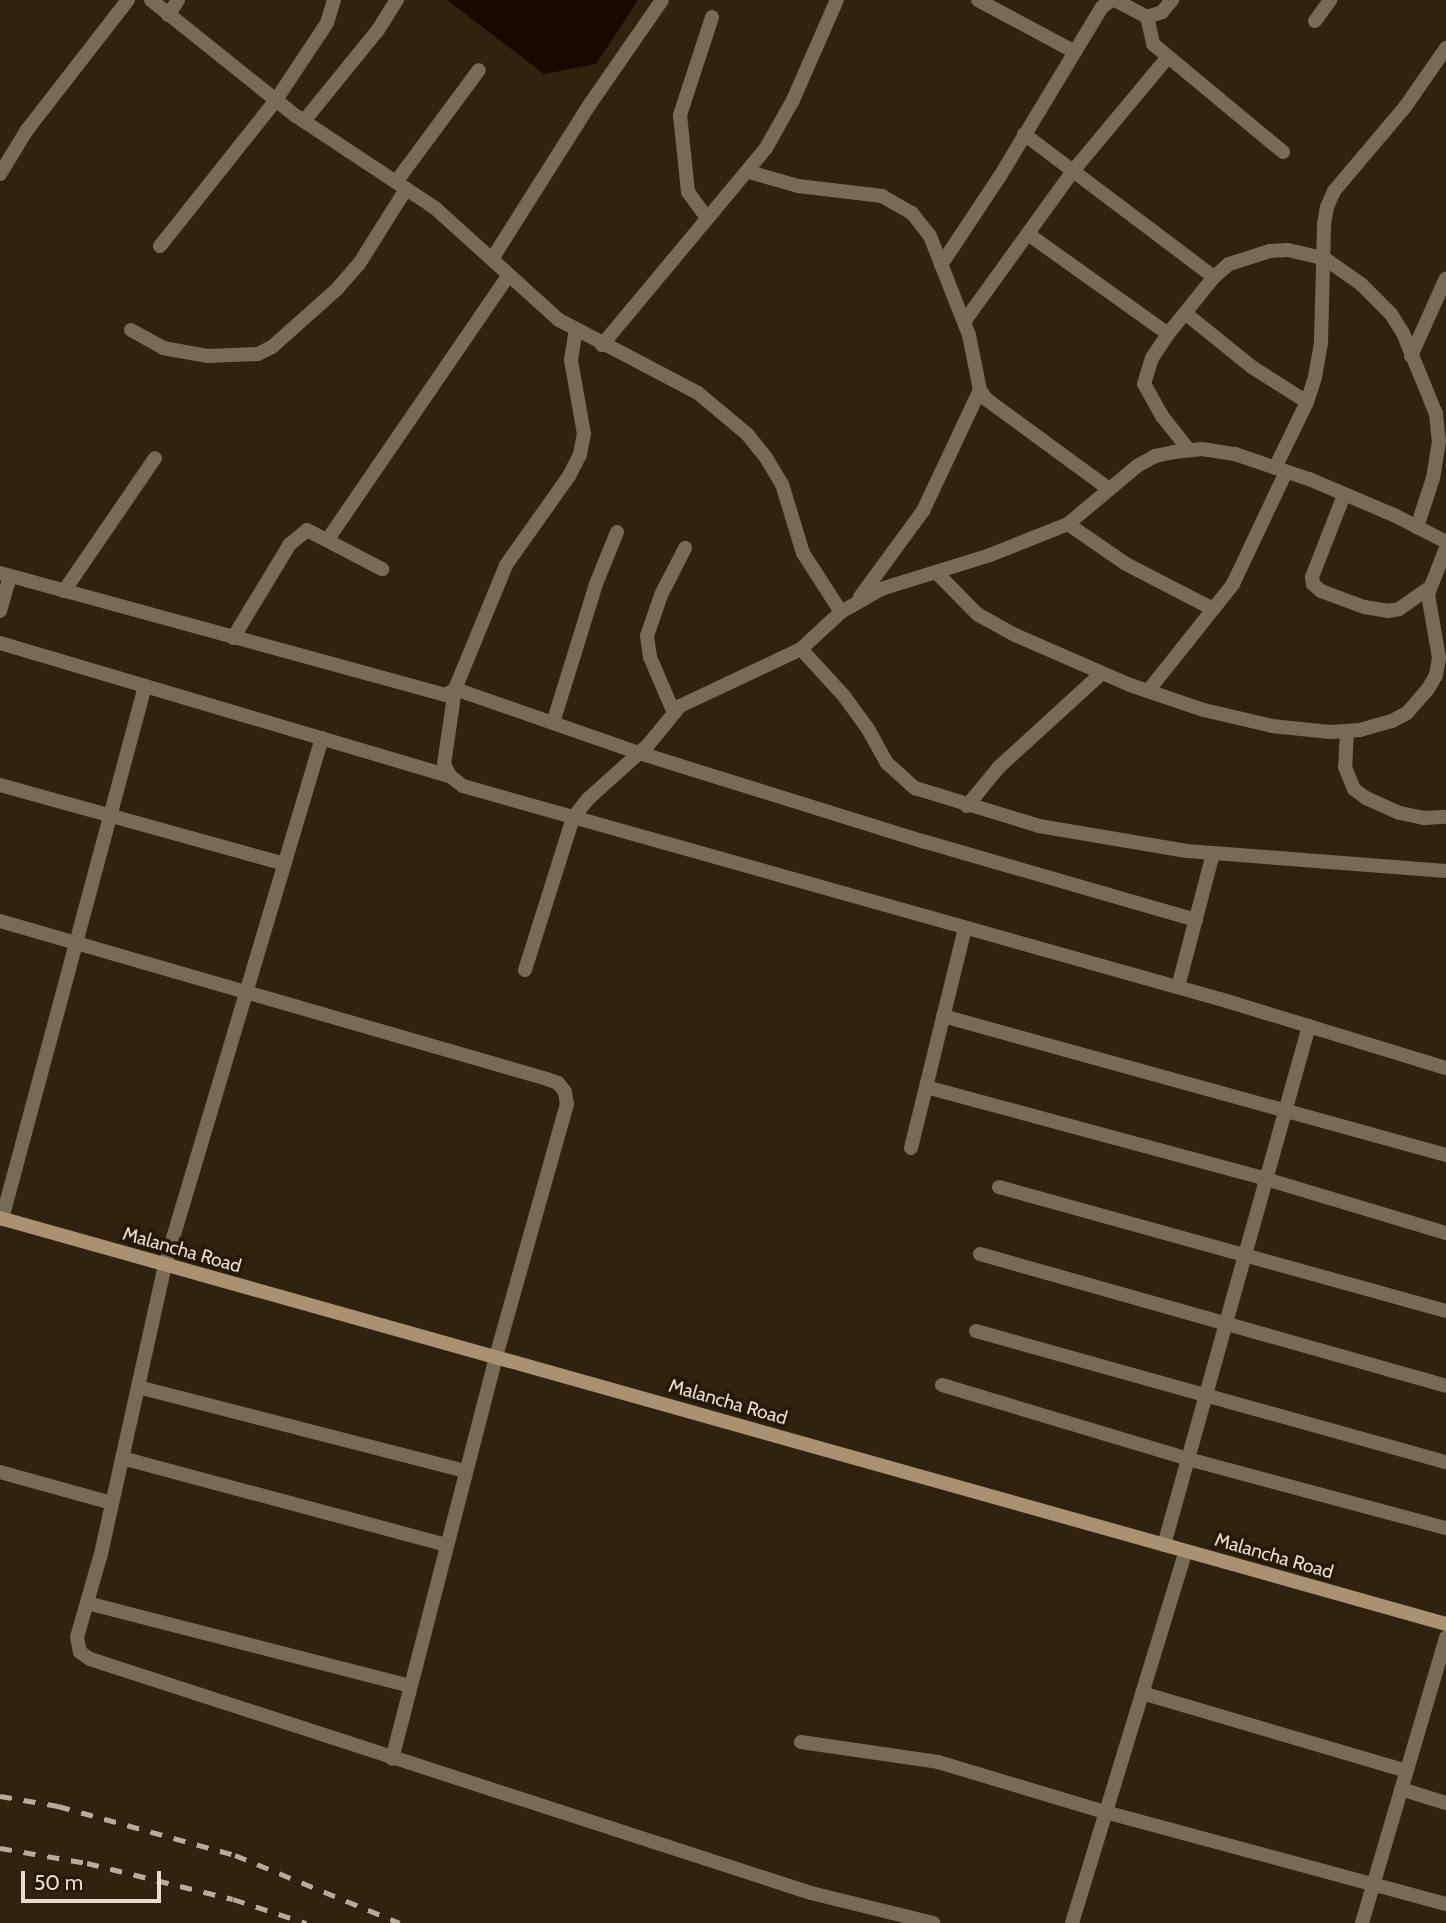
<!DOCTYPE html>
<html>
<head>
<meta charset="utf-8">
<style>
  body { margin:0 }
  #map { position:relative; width:1446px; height:1923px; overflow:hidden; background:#30220f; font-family:Cabin,sans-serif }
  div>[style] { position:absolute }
  .water>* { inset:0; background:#180900 }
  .minor>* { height:14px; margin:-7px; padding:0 7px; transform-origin:7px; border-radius:7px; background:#796a56 }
  .secondary>* { height:14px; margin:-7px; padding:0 7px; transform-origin:7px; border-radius:7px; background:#a99171 }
  .rail>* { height:5px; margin-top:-2.5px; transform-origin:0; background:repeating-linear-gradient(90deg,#b6ac9e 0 12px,transparent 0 24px) }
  span { translate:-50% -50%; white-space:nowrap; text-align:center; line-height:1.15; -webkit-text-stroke:7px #261905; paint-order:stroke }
  .street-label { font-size:19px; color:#e7ded2 }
  .scale { position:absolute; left:21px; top:1871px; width:140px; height:32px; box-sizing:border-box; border:4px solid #e7ded2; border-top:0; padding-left:9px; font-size:21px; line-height:24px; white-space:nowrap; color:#e7ded2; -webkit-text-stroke:5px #261905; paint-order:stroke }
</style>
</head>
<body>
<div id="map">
  <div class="water">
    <i style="clip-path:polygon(447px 0,638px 0,596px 64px,544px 74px)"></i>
  </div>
  <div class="minor">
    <i style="left:151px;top:0;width:186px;rotate:38.7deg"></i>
    <i style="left:296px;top:116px;width:167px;rotate:33.5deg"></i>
    <i style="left:435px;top:208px;width:167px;rotate:42.1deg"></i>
    <i style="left:559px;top:320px;width:157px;rotate:27.7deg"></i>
    <i style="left:698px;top:393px;width:64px;rotate:39.9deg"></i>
    <i style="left:747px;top:434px;width:28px;rotate:51deg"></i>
    <i style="left:765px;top:456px;width:33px;rotate:59deg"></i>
    <i style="left:782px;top:484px;width:72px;rotate:73.1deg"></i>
    <i style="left:803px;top:553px;width:70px;rotate:57.2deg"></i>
    <i style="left:841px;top:612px;width:54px;rotate:137.2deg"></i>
    <i style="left:801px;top:649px;width:64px;rotate:47.5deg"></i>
    <i style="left:844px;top:696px;width:41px;rotate:54deg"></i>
    <i style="left:868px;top:729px;width:39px;rotate:61deg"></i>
    <i style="left:887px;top:763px;width:38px;rotate:42deg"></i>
    <i style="left:915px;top:788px;width:130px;rotate:17deg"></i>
    <i style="left:1039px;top:826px;width:150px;rotate:9.6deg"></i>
    <i style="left:1187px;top:851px;width:260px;rotate:4.4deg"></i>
    <i style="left:978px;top:0;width:110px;rotate:28.2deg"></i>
    <i style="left:1115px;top:0;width:36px;rotate:28deg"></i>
    <i style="left:1147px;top:17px;width:16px;rotate:-18deg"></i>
    <i style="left:1162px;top:12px;width:16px;rotate:-50deg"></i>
    <i style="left:168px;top:15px;width:18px;rotate:-56deg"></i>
    <i style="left:1147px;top:17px;width:28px;rotate:77deg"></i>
    <i style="left:1153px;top:44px;width:169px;rotate:39.7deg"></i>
    <i style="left:1315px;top:21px;width:26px;rotate:-54deg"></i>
    <i style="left:304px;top:121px;width:117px;rotate:-50.9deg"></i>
    <i style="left:378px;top:30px;width:36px;rotate:-58deg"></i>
    <i style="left:1024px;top:134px;width:238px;rotate:37deg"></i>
    <i style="left:749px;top:172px;width:51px;rotate:15.9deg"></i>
    <i style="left:798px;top:186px;width:85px;rotate:6.8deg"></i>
    <i style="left:882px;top:196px;width:34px;rotate:30deg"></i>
    <i style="left:912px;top:213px;width:29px;rotate:52deg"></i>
    <i style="left:930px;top:236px;width:106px;rotate:68.5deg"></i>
    <i style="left:969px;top:335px;width:56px;rotate:78.7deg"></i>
    <i style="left:980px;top:390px;width:11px;rotate:56deg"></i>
    <i style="left:986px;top:399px;width:152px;rotate:36.2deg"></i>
    <i style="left:0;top:174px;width:52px;rotate:-58.5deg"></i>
    <i style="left:27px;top:130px;width:165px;rotate:-52.2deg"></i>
    <i style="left:396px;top:182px;width:139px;rotate:-53.5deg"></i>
    <i style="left:707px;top:218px;width:32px;rotate:-126deg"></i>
    <i style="left:688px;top:192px;width:77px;rotate:-95.9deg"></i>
    <i style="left:680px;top:115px;width:103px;rotate:-71.9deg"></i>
    <i style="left:1028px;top:234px;width:172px;rotate:35.5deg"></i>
    <i style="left:160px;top:246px;width:186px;rotate:-51.5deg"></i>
    <i style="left:276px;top:100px;width:92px;rotate:-56.5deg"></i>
    <i style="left:327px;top:23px;width:24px;rotate:-73deg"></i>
    <i style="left:492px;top:259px;width:183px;rotate:-57.7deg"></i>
    <i style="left:590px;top:104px;width:126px;rotate:-55.3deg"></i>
    <i style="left:941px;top:265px;width:107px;rotate:-56.5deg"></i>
    <i style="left:1000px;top:176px;width:197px;rotate:-58.9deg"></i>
    <i style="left:1102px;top:7px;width:12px;rotate:-35deg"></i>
    <i style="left:1185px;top:313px;width:86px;rotate:38.9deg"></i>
    <i style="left:1252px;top:367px;width:65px;rotate:32.5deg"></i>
    <i style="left:964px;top:322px;width:186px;rotate:-54.2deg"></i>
    <i style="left:1073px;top:171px;width:148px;rotate:-50.2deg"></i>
    <i style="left:131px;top:330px;width:37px;rotate:29deg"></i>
    <i style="left:163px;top:348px;width:46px;rotate:10.1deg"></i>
    <i style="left:208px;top:356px;width:50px;rotate:-2.3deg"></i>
    <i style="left:258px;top:354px;width:16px;rotate:-27deg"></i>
    <i style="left:272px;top:347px;width:87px;rotate:-41.7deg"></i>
    <i style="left:337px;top:289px;width:33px;rotate:-49deg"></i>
    <i style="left:359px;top:264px;width:89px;rotate:-57.9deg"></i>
    <i style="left:602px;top:345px;width:256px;rotate:-50.2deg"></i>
    <i style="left:766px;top:148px;width:55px;rotate:-60.6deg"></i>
    <i style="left:793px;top:100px;width:109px;rotate:-66.3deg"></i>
    <i style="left:1411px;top:356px;width:85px;rotate:-65.8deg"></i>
    <i style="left:1189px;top:450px;width:43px;rotate:-128.5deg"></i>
    <i style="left:1162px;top:416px;width:37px;rotate:-119deg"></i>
    <i style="left:1144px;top:384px;width:27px;rotate:-73deg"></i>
    <i style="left:1152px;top:358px;width:29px;rotate:-56deg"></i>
    <i style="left:1168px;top:334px;width:73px;rotate:-51.1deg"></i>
    <i style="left:1214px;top:277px;width:20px;rotate:-41deg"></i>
    <i style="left:1229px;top:264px;width:43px;rotate:-17.6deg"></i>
    <i style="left:1270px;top:251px;width:18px;rotate:-3deg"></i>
    <i style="left:1288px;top:250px;width:37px;rotate:13deg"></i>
    <i style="left:1324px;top:258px;width:45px;rotate:35.1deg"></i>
    <i style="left:1361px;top:284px;width:42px;rotate:45deg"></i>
    <i style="left:1391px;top:314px;width:22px;rotate:58deg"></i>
    <i style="left:1403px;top:333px;width:87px;rotate:67.8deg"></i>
    <i style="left:1436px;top:414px;width:27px;rotate:84deg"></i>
    <i style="left:1439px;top:441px;width:37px;rotate:99deg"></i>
    <i style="left:1433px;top:478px;width:52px;rotate:108.1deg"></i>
    <i style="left:1275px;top:468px;width:73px;rotate:-64.1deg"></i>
    <i style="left:1307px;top:402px;width:26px;rotate:-72deg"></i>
    <i style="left:1315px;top:377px;width:36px;rotate:-80deg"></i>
    <i style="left:1321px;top:342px;width:118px;rotate:-88.5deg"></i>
    <i style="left:1324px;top:224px;width:17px;rotate:-80deg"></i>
    <i style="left:1327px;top:207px;width:17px;rotate:-66deg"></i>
    <i style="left:1334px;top:191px;width:110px;rotate:-49.8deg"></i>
    <i style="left:1405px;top:107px;width:72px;rotate:-55.2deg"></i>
    <i style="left:1344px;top:495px;width:88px;rotate:111.3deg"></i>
    <i style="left:1312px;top:577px;width:7px;rotate:82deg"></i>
    <i style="left:1313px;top:584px;width:11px;rotate:41deg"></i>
    <i style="left:1321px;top:591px;width:46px;rotate:20.4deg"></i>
    <i style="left:1364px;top:607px;width:24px;rotate:9deg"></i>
    <i style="left:1388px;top:611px;width:11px;rotate:-10deg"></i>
    <i style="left:1399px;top:609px;width:37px;rotate:-35deg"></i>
    <i style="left:1068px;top:524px;width:70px;rotate:34.6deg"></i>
    <i style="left:1126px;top:564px;width:98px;rotate:27.3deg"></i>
    <i style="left:328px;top:539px;width:320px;rotate:-55.6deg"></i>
    <i style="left:936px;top:572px;width:59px;rotate:45.7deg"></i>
    <i style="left:977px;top:614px;width:43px;rotate:28.9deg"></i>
    <i style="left:1015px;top:635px;width:125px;rotate:23.5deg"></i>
    <i style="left:1130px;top:685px;width:78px;rotate:18.7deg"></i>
    <i style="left:1204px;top:710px;width:70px;rotate:13.2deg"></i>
    <i style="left:1272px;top:726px;width:58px;rotate:5.9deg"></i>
    <i style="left:1330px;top:732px;width:30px;rotate:-4deg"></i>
    <i style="left:1360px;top:730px;width:33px;rotate:-16deg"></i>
    <i style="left:1392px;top:721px;width:17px;rotate:-28deg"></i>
    <i style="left:1407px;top:713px;width:32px;rotate:-49deg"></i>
    <i style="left:1428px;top:689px;width:16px;rotate:-60deg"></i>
    <i style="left:1436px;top:675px;width:17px;rotate:-80deg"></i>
    <i style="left:1439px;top:658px;width:65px;rotate:-99.8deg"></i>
    <i style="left:1428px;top:594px;width:49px;rotate:-68.6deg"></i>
    <i style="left:0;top:573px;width:462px;rotate:15.3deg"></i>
    <i style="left:446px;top:695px;width:11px;rotate:-34deg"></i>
    <i style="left:455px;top:689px;width:134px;rotate:-67.6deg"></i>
    <i style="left:506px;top:565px;width:109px;rotate:-54.7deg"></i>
    <i style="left:569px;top:476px;width:25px;rotate:-63deg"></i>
    <i style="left:580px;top:454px;width:20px;rotate:-79deg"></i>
    <i style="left:584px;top:434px;width:75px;rotate:-100deg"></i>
    <i style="left:571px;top:360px;width:31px;rotate:-81deg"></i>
    <i style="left:64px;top:591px;width:161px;rotate:-55.6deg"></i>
    <i style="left:860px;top:597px;width:107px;rotate:-53.8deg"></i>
    <i style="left:923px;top:511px;width:134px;rotate:-64.8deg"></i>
    <i style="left:0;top:611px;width:36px;rotate:-74deg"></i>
    <i style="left:841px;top:612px;width:46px;rotate:-29.9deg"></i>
    <i style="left:881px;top:589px;width:114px;rotate:-17.3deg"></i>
    <i style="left:990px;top:555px;width:84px;rotate:-21.7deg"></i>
    <i style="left:1068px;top:524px;width:90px;rotate:-40deg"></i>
    <i style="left:1137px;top:466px;width:21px;rotate:-29deg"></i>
    <i style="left:1155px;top:456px;width:19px;rotate:-12deg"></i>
    <i style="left:1174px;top:452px;width:28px;rotate:-6deg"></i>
    <i style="left:1202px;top:449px;width:33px;rotate:9deg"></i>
    <i style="left:1235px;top:454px;width:78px;rotate:18.7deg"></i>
    <i style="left:1309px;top:479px;width:92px;rotate:23deg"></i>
    <i style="left:1394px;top:515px;width:59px;rotate:27.4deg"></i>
    <i style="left:233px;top:638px;width:110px;rotate:-58.8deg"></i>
    <i style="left:290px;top:544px;width:22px;rotate:-39deg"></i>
    <i style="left:307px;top:530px;width:85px;rotate:27.5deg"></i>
    <i style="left:0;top:643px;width:469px;rotate:16.5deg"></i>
    <i style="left:1148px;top:691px;width:137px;rotate:-51.5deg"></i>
    <i style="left:1233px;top:584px;width:124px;rotate:-64.7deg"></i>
    <i style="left:674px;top:713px;width:61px;rotate:-113.2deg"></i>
    <i style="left:650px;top:657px;width:21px;rotate:-98deg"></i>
    <i style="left:647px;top:636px;width:43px;rotate:-71.1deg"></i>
    <i style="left:661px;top:595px;width:53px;rotate:-62.9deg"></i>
    <i style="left:553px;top:723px;width:145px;rotate:-72.8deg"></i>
    <i style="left:596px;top:584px;width:56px;rotate:-68deg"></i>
    <i style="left:1347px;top:731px;width:36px;rotate:93deg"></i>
    <i style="left:1345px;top:767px;width:24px;rotate:68deg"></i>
    <i style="left:1354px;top:789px;width:15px;rotate:37deg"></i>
    <i style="left:1366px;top:798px;width:37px;rotate:24deg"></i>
    <i style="left:1400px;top:813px;width:25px;rotate:12deg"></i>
    <i style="left:1424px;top:818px;width:22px;rotate:-3deg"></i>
    <i style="left:322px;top:738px;width:550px;rotate:106.59deg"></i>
    <i style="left:165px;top:1265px;width:299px;rotate:102.5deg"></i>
    <i style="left:100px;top:1557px;width:83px;rotate:106deg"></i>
    <i style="left:77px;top:1637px;width:15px;rotate:79deg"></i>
    <i style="left:80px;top:1652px;width:12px;rotate:35deg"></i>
    <i style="left:90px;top:1659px;width:758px;rotate:17.98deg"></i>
    <i style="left:811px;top:1893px;width:126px;rotate:13.8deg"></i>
    <i style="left:0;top:785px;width:295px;rotate:15.5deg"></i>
    <i style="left:967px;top:806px;width:50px;rotate:-50.6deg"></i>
    <i style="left:999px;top:767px;width:139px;rotate:-42.4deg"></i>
    <i style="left:1196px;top:920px;width:282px;rotate:-163.9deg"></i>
    <i style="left:925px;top:842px;width:300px;rotate:-162.7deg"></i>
    <i style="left:639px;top:753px;width:195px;rotate:-160.8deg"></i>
    <i style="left:455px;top:689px;width:76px;rotate:98.3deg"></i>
    <i style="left:444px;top:764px;width:13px;rotate:63deg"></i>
    <i style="left:450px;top:776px;width:16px;rotate:38deg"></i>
    <i style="left:463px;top:786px;width:786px;rotate:15.72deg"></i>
    <i style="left:1220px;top:999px;width:236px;rotate:17deg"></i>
    <i style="left:0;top:921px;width:569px;rotate:16.11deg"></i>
    <i style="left:547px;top:1079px;width:12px;rotate:20deg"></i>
    <i style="left:558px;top:1083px;width:11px;rotate:52deg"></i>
    <i style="left:565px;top:1092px;width:12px;rotate:81deg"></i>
    <i style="left:567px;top:1104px;width:263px;rotate:105.7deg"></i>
    <i style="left:496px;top:1357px;width:415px;rotate:104.5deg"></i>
    <i style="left:525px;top:970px;width:159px;rotate:-72.5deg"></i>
    <i style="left:573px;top:818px;width:24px;rotate:-52deg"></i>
    <i style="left:588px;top:799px;width:81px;rotate:-42deg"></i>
    <i style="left:648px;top:745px;width:50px;rotate:-50.6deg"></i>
    <i style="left:680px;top:706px;width:134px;rotate:-25.2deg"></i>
    <i style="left:1178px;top:987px;width:138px;rotate:-75.3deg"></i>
    <i style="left:943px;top:1016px;width:522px;rotate:15.45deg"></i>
    <i style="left:926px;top:1087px;width:352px;rotate:15.1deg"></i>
    <i style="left:1266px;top:1179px;width:188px;rotate:16.7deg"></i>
    <i style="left:911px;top:1148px;width:227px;rotate:-76.2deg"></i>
    <i style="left:999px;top:1187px;width:464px;rotate:15.5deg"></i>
    <i style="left:2px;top:1219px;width:552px;rotate:-74.98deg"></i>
    <i style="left:980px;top:1254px;width:484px;rotate:15.8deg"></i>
    <i style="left:976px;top:1331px;width:488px;rotate:15.6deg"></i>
    <i style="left:942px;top:1385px;width:257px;rotate:16.7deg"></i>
    <i style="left:1188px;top:1459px;width:267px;rotate:15deg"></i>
    <i style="left:138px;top:1387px;width:339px;rotate:14.4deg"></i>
    <i style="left:122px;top:1458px;width:336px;rotate:15deg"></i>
    <i style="left:0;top:1472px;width:116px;rotate:15.5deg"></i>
    <i style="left:1164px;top:1545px;width:539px;rotate:-74.39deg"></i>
    <i style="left:87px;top:1603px;width:333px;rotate:14.4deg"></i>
    <i style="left:1142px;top:1693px;width:276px;rotate:16.4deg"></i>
    <i style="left:801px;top:1742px;width:138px;rotate:8.3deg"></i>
    <i style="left:938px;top:1762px;width:174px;rotate:16.7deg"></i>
    <i style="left:1105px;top:1812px;width:353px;rotate:15.1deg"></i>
    <i style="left:1401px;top:1789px;width:47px;rotate:17.3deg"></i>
    <i style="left:1072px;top:1923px;width:389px;rotate:-73deg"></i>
    <i style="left:1362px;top:1923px;width:298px;rotate:-73.6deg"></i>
  </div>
  <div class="secondary">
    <i style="left:0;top:1218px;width:1502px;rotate:15.68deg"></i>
  </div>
  <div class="rail">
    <i style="left:0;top:1796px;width:59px;rotate:9.8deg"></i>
    <i style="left:58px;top:1806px;width:184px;rotate:15.5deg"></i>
    <i style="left:235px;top:1855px;width:178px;rotate:22.4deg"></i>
    <i style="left:0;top:1848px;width:88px;rotate:9.8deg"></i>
    <i style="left:87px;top:1863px;width:150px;rotate:13.9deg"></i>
    <i style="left:233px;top:1899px;width:77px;rotate:18.2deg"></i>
  </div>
  <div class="street-label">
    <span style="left:182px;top:1250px;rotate:16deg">Malancha Road</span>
    <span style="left:728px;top:1402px;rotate:16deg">Malancha Road</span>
    <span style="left:1274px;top:1556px;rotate:16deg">Malancha Road</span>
  </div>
  <div class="scale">50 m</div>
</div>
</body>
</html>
